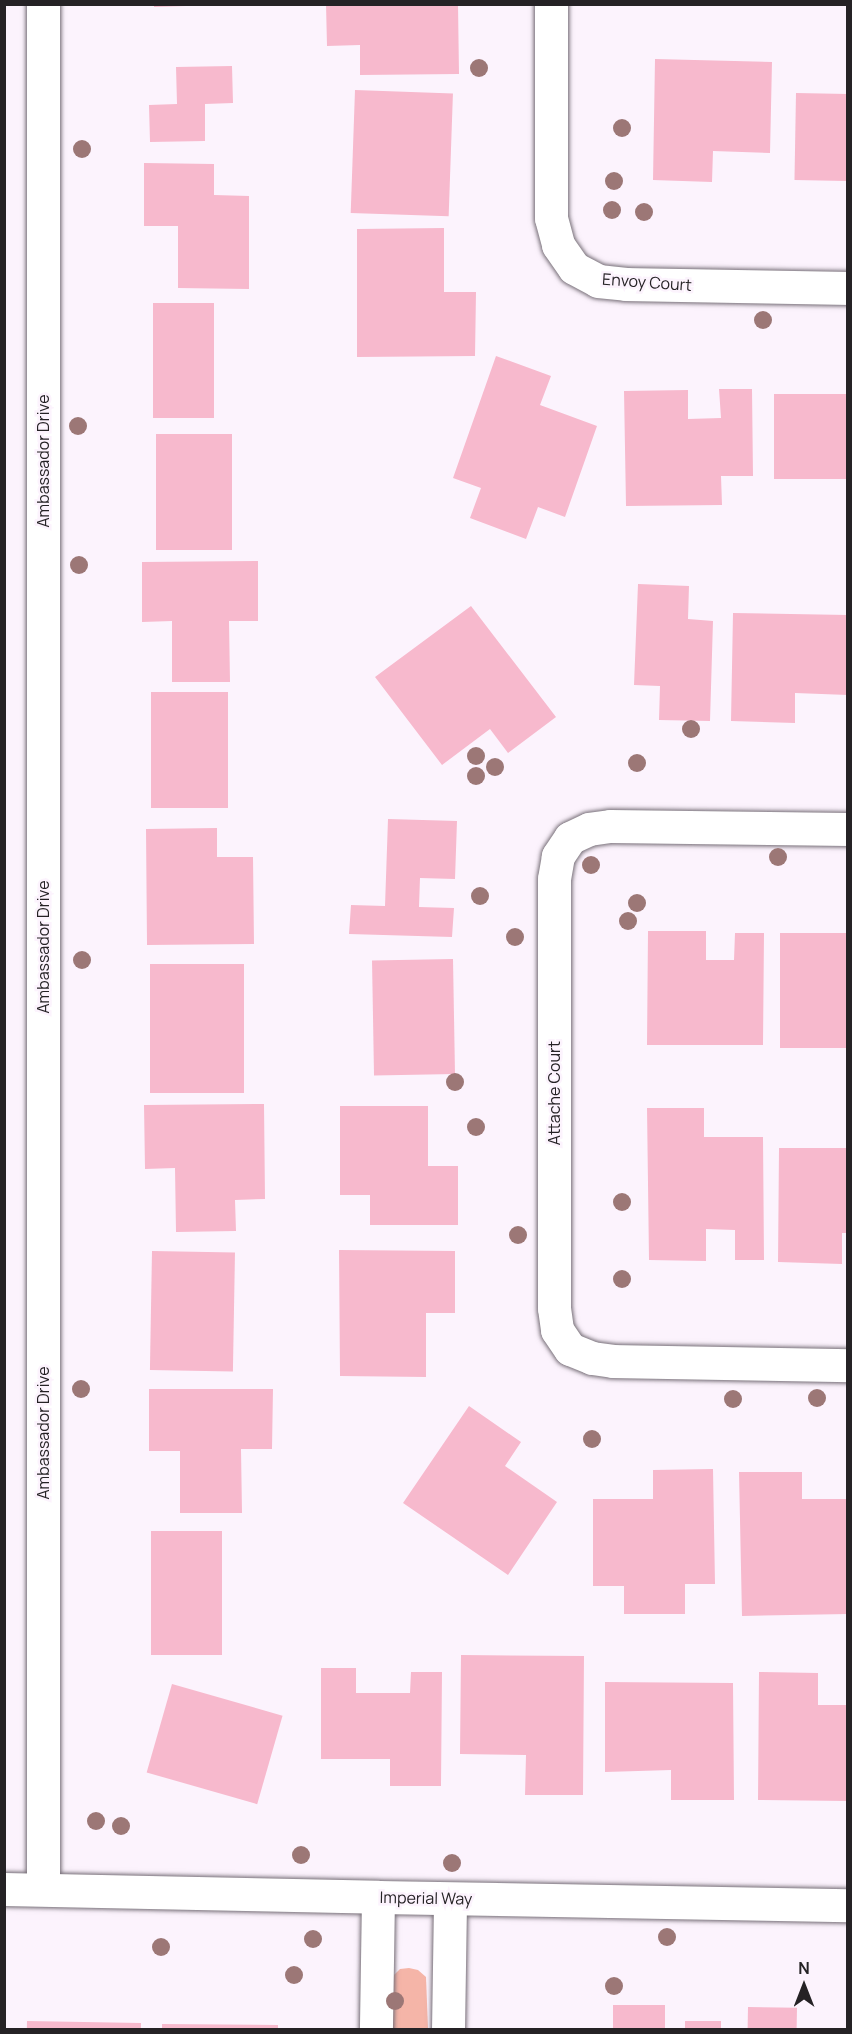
<!DOCTYPE html>
<html>
<head>
<meta charset="utf-8">
<style>
  body { margin:0 }
  #map { position:relative; width:852px; height:2034px; overflow:hidden; background:#fcf3fd; font-family:Manrope,sans-serif }
  div>[style] { position:absolute }
  .green>* { inset:0; background:#f5b5a8 }
  .building>* { inset:0; background:#f7b9cd; transform-origin:0 0 }
  .roads { filter:drop-shadow(0 0 2px #787079) drop-shadow(0 0 2px #787079) }
  .minor>* { height:33px; margin:-16.5px; padding:0 16.5px; transform-origin:16.5px; border-radius:16.5px; background:#fff }
  .tertiary>* { height:33px; margin:-16.5px; padding:0 16.5px; transform-origin:16.5px; border-radius:16.5px; background:#fff }
  .trees>* { width:18px; height:18px; margin:-9px; border-radius:50%; background:#9c7776 }
  span { translate:-50% -50%; white-space:nowrap; text-align:center; line-height:1.15; -webkit-text-stroke:5px #fcf3fd; paint-order:stroke }
  .street-label { font-size:16px; color:#252225 }
  .frame { position:absolute; inset:0; border:6px solid #252225; pointer-events:none }
  .north { position:absolute; left:774px; top:1956px; width:60px; height:60px; -webkit-text-stroke:4px #fcf3fd; paint-order:stroke; rotate:0deg; font-size:16px; font-weight:700; line-height:24px; text-align:center; color:#252225 }
  .north::after { content:''; display:block; margin:auto; width:21px; height:27px; background:#252225; clip-path:polygon(50% 0,100% 100%,50% 72%,0 100%) }
</style>
</head>
<body>
<div id="map">
  <div class="green">
    <i style="clip-path:polygon(409px 1968px,418px 1970px,426px 1977px,428px 2029px,390px 2030px,391px 1984px,394px 1975px,400px 1969px)"></i>
  </div>
  <div class="building">
    <i style="clip-path:polygon(154px 4px,186px 4px,186px 6px,154px 7px)"></i>
    <i style="clip-path:polygon(326px 4px,458px 4px,459px 74px,360px 75px,360px 45px,327px 46px)"></i>
    <i style="clip-path:polygon(655px 59px,772px 62px,770px 153px,713px 151px,712px 182px,653px 180px)"></i>
    <i style="clip-path:polygon(232px 66px,233px 103px,205px 104px,205px 141px,150px 142px,149px 105px,177px 104px,176px 67px)"></i>
    <i style="left:355px;top:90px;width:98px;height:123px;rotate:2deg"></i>
    <i style="left:796px;top:93px;width:52px;height:87px;rotate:1deg"></i>
    <i style="clip-path:polygon(144px 163px,214px 164px,214px 195px,249px 196px,249px 289px,178px 288px,178px 226px,144px 226px)"></i>
    <i style="clip-path:polygon(444px 228px,444px 292px,476px 292px,475px 356px,357px 357px,357px 229px)"></i>
    <i style="left:153px;top:303px;width:61px;height:115px"></i>
    <i style="clip-path:polygon(496px 356px,551px 376px,540px 405px,597px 426px,565px 517px,538px 507px,526px 539px,470px 518px,481px 488px,453px 478px)"></i>
    <i style="clip-path:polygon(719px 389px,752px 389px,753px 476px,721px 476px,722px 505px,626px 506px,624px 391px,688px 390px,688px 419px,721px 418px)"></i>
    <i style="left:848px;top:394px;width:85px;height:74px;rotate:90deg"></i>
    <i style="left:156px;top:434px;width:76px;height:116px"></i>
    <i style="clip-path:polygon(258px 561px,258px 621px,229px 621px,230px 682px,172px 682px,172px 621px,142px 622px,142px 562px)"></i>
    <i style="clip-path:polygon(638px 584px,689px 586px,688px 619px,713px 621px,710px 721px,659px 720px,660px 686px,634px 685px)"></i>
    <i style="clip-path:polygon(471px 606px,556px 717px,508px 753px,490px 729px,442px 765px,375px 677px)"></i>
    <i style="clip-path:polygon(733px 613px,848px 615px,848px 695px,795px 693px,795px 723px,731px 721px)"></i>
    <i style="left:228px;top:692px;width:116px;height:77px;rotate:90deg"></i>
    <i style="clip-path:polygon(388px 819px,457px 821px,455px 879px,420px 878px,419px 907px,454px 908px,452px 937px,349px 934px,351px 905px,385px 906px)"></i>
    <i style="clip-path:polygon(217px 828px,217px 857px,253px 857px,254px 944px,147px 945px,146px 829px)"></i>
    <i style="clip-path:polygon(648px 931px,706px 931px,706px 960px,734px 960px,735px 933px,764px 933px,763px 1045px,647px 1045px)"></i>
    <i style="left:780px;top:933px;width:66px;height:115px"></i>
    <i style="left:453px;top:959px;width:115px;height:81px;rotate:89deg"></i>
    <i style="left:150px;top:964px;width:94px;height:129px"></i>
    <i style="clip-path:polygon(264px 1104px,265px 1199px,235px 1200px,236px 1231px,176px 1232px,175px 1168px,145px 1169px,144px 1105px)"></i>
    <i style="clip-path:polygon(340px 1106px,428px 1106px,428px 1166px,458px 1166px,458px 1225px,370px 1225px,370px 1195px,340px 1195px)"></i>
    <i style="clip-path:polygon(647px 1108px,704px 1108px,704px 1137px,763px 1137px,764px 1260px,735px 1260px,735px 1230px,706px 1229px,706px 1261px,649px 1260px)"></i>
    <i style="clip-path:polygon(779px 1148px,848px 1148px,848px 1233px,842px 1233px,842px 1264px,778px 1262px)"></i>
    <i style="clip-path:polygon(339px 1250px,455px 1251px,455px 1313px,426px 1313px,426px 1377px,340px 1376px)"></i>
    <i style="left:152px;top:1251px;width:83px;height:119px;rotate:1deg"></i>
    <i style="clip-path:polygon(149px 1389px,273px 1389px,272px 1449px,241px 1449px,242px 1513px,180px 1513px,180px 1451px,149px 1451px)"></i>
    <i style="clip-path:polygon(469px 1406px,521px 1442px,505px 1466px,557px 1502px,508px 1575px,403px 1503px)"></i>
    <i style="clip-path:polygon(713px 1469px,715px 1584px,685px 1584px,685px 1614px,624px 1614px,624px 1586px,593px 1586px,593px 1499px,653px 1499px,653px 1470px)"></i>
    <i style="clip-path:polygon(739px 1472px,802px 1472px,802px 1499px,848px 1499px,848px 1614px,742px 1616px)"></i>
    <i style="left:222px;top:1531px;width:124px;height:71px;rotate:90deg"></i>
    <i style="clip-path:polygon(461px 1655px,584px 1656px,583px 1795px,525px 1795px,526px 1755px,460px 1754px)"></i>
    <i style="clip-path:polygon(321px 1668px,356px 1668px,356px 1693px,410px 1693px,411px 1672px,442px 1672px,441px 1786px,390px 1786px,390px 1759px,321px 1759px)"></i>
    <i style="clip-path:polygon(759px 1672px,818px 1673px,818px 1705px,847px 1705px,848px 1801px,758px 1800px)"></i>
    <i style="clip-path:polygon(605px 1682px,733px 1683px,734px 1800px,671px 1800px,671px 1770px,605px 1772px)"></i>
    <i style="left:172px;top:1684px;width:115px;height:92px;rotate:16deg"></i>
    <i style="left:613px;top:2005px;width:52px;height:25px"></i>
    <i style="left:748px;top:2007px;width:49px;height:23px;rotate:1deg"></i>
    <i style="left:27px;top:2021px;width:114px;height:9px;rotate:1deg"></i>
    <i style="left:685px;top:2021px;width:36px;height:9px"></i>
    <i style="clip-path:polygon(162px 2024px,278px 2025px,278px 2030px,162px 2030px)"></i>
  </div>
  <div class="roads">
    <div class="minor">
      <i style="left:43px;top:4px;width:1885px;rotate:90deg"></i>
      <i style="left:551px;top:4px;width:214px;rotate:90deg"></i>
      <i style="left:551px;top:218px;width:28px;rotate:75deg"></i>
      <i style="left:558px;top:245px;width:28px;rotate:55deg"></i>
      <i style="left:574px;top:268px;width:27px;rotate:28deg"></i>
      <i style="left:598px;top:281px;width:28px;rotate:6deg"></i>
      <i style="left:626px;top:284px;width:222px;rotate:1deg"></i>
      <i style="left:848px;top:829px;width:238px;rotate:-179.3deg"></i>
      <i style="left:610px;top:826px;width:21px;rotate:172deg"></i>
      <i style="left:589px;top:829px;width:21px;rotate:155deg"></i>
      <i style="left:570px;top:838px;width:22px;rotate:124deg"></i>
      <i style="left:558px;top:856px;width:23px;rotate:100deg"></i>
      <i style="left:554px;top:879px;width:429px;rotate:90deg"></i>
      <i style="left:554px;top:1308px;width:22px;rotate:82deg"></i>
      <i style="left:557px;top:1330px;width:23px;rotate:56deg"></i>
      <i style="left:570px;top:1349px;width:24px;rotate:22deg"></i>
      <i style="left:592px;top:1358px;width:21px;rotate:8deg"></i>
      <i style="left:613px;top:1361px;width:235px;rotate:1deg"></i>
      <i style="left:378px;top:1897px;width:470px;rotate:1deg"></i>
    </div>
    <div class="tertiary">
      <i style="left:4px;top:1889px;width:374px;rotate:1.2deg"></i>
      <i style="left:378px;top:1897px;width:133px;rotate:90.9deg"></i>
      <i style="left:448px;top:2030px;width:131px;rotate:-89.1deg"></i>
    </div>
  </div>
  <div class="trees">
    <i style="left:479px;top:68px"></i>
    <i style="left:622px;top:128px"></i>
    <i style="left:82px;top:149px"></i>
    <i style="left:614px;top:181px"></i>
    <i style="left:612px;top:210px"></i>
    <i style="left:644px;top:212px"></i>
    <i style="left:763px;top:320px"></i>
    <i style="left:78px;top:426px"></i>
    <i style="left:79px;top:565px"></i>
    <i style="left:691px;top:729px"></i>
    <i style="left:476px;top:756px"></i>
    <i style="left:637px;top:763px"></i>
    <i style="left:495px;top:767px"></i>
    <i style="left:476px;top:776px"></i>
    <i style="left:778px;top:857px"></i>
    <i style="left:591px;top:865px"></i>
    <i style="left:480px;top:896px"></i>
    <i style="left:637px;top:903px"></i>
    <i style="left:628px;top:921px"></i>
    <i style="left:515px;top:937px"></i>
    <i style="left:82px;top:960px"></i>
    <i style="left:455px;top:1082px"></i>
    <i style="left:476px;top:1127px"></i>
    <i style="left:622px;top:1202px"></i>
    <i style="left:518px;top:1235px"></i>
    <i style="left:622px;top:1279px"></i>
    <i style="left:81px;top:1389px"></i>
    <i style="left:817px;top:1398px"></i>
    <i style="left:733px;top:1399px"></i>
    <i style="left:592px;top:1439px"></i>
    <i style="left:96px;top:1821px"></i>
    <i style="left:121px;top:1826px"></i>
    <i style="left:301px;top:1855px"></i>
    <i style="left:452px;top:1863px"></i>
    <i style="left:667px;top:1937px"></i>
    <i style="left:313px;top:1939px"></i>
    <i style="left:161px;top:1947px"></i>
    <i style="left:294px;top:1975px"></i>
    <i style="left:614px;top:1986px"></i>
    <i style="left:395px;top:2001px"></i>
  </div>
  <div class="street-label">
    <span style="left:647px;top:282px;rotate:4deg">Envoy Court</span>
    <span style="left:43px;top:461px;rotate:-90deg">Ambassador Drive</span>
    <span style="left:43px;top:947px;rotate:-90deg">Ambassador Drive</span>
    <span style="left:554px;top:1093px;rotate:-90deg">Attache Court</span>
    <span style="left:43px;top:1433px;rotate:-90deg">Ambassador Drive</span>
    <span style="left:426px;top:1898px;rotate:1deg">Imperial Way</span>
  </div>
  <div class="frame"></div>
  <div class="north">N</div>
</div>
</body>
</html>
